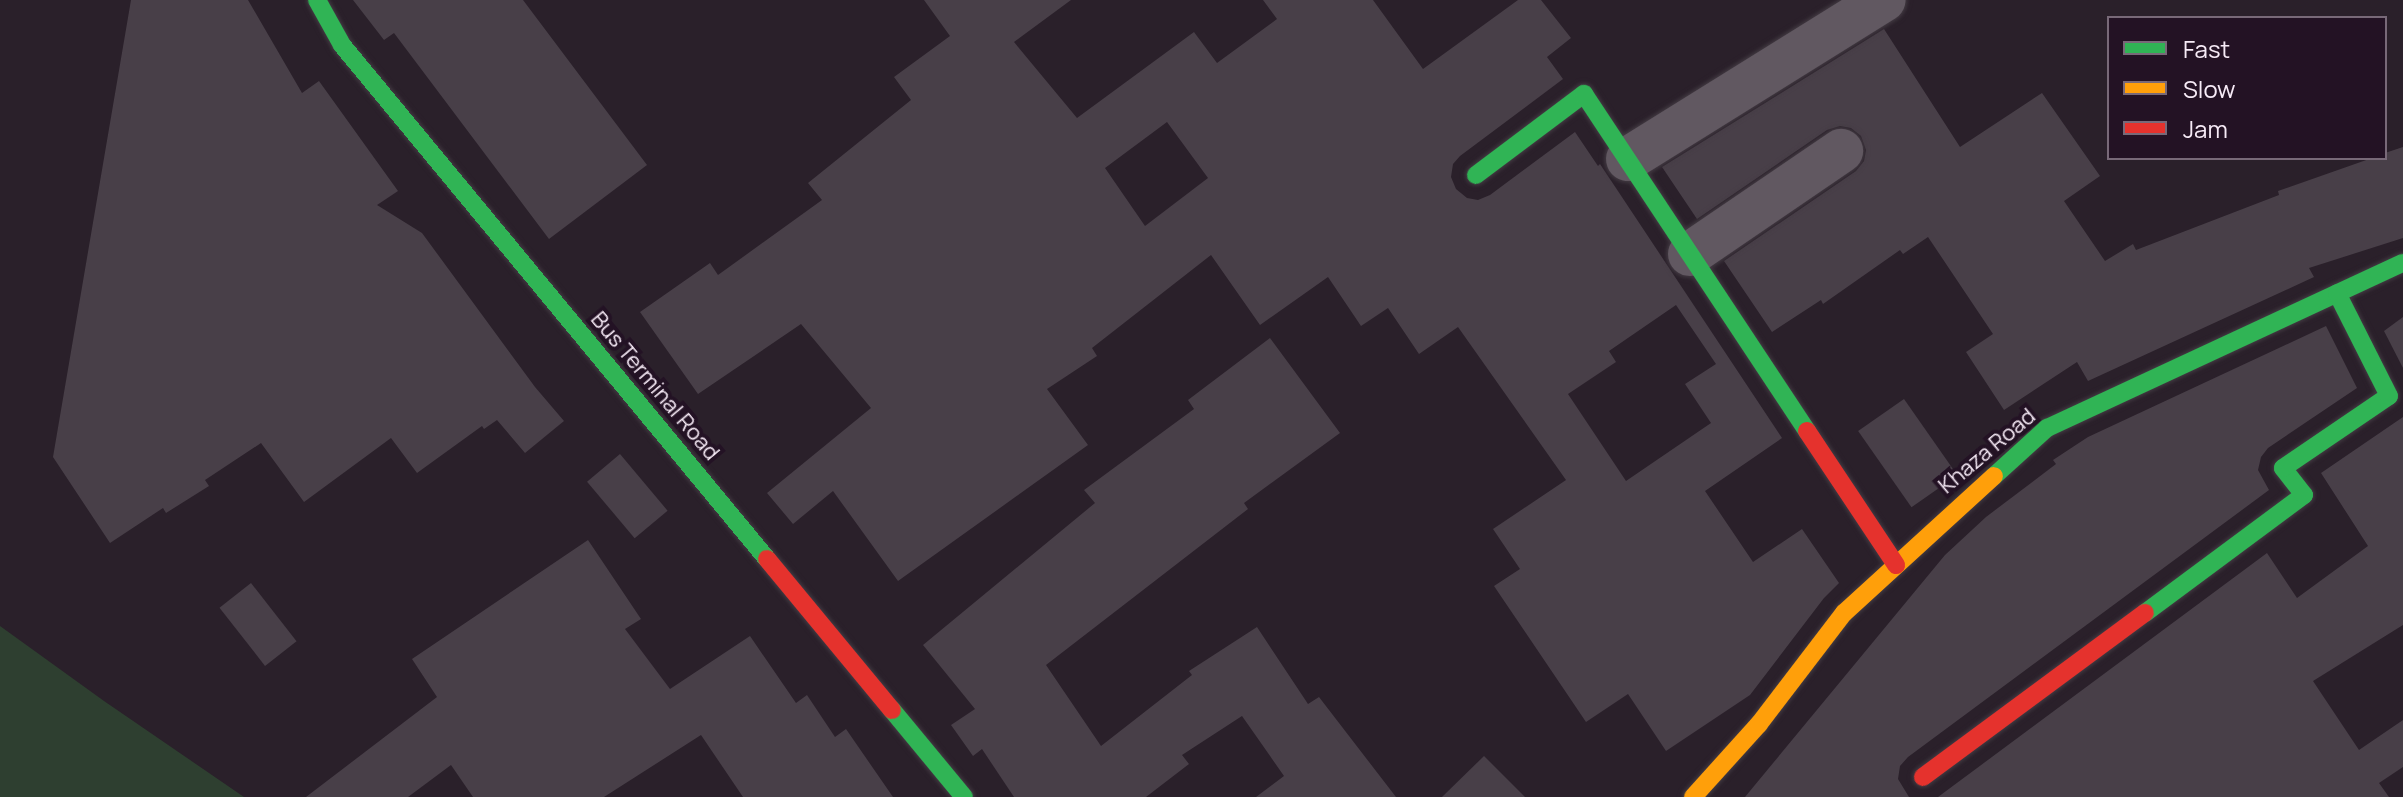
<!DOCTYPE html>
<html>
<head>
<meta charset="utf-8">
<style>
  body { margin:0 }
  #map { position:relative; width:2403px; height:797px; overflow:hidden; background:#2a202a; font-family:Manrope,sans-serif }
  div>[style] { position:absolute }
  .green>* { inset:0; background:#2e3f30 }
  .building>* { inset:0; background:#483f48; transform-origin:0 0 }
  .roads { filter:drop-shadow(0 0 2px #433b43) drop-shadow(0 0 2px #433b43) }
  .street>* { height:44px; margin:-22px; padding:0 22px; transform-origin:22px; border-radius:22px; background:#615861 }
  .fast>* { height:18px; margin:-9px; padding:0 9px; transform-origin:9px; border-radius:9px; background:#30b455 }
  .slow>* { height:18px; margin:-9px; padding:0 9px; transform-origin:9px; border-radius:9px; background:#ff9f0a }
  .jam>* { height:18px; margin:-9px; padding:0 9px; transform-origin:9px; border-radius:9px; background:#e5322d }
  span { translate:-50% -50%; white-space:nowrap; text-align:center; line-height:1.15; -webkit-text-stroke:8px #231224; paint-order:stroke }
  .street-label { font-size:22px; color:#f7ebf7 }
  .legend { position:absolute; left:2107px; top:16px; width:280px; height:144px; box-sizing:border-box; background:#231224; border:2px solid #786978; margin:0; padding:10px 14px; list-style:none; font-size:24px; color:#f7ebf7 }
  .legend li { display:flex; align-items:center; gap:16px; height:40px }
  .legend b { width:40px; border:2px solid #786978 }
</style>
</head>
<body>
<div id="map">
  <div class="green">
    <i style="clip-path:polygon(0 626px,104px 701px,244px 797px,0 797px)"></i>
  </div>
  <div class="building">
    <i style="clip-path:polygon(131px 0,248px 0,302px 93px,319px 81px,398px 191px,377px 205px,422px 233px,535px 387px,564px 421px,525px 453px,497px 420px,484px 429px,482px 426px,417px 473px,391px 438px,304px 502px,261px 443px,205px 480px,209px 486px,166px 513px,163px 508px,110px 543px,53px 457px)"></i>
    <i style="clip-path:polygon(353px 0,523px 0,647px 165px,549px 239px,394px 33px,384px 40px)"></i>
    <i style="clip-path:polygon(evenodd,924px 0,1071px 0,1014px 42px,1077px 118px,1194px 32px,1217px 63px,1277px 19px,1263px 0,1373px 0,1423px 69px,1518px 0,1541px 0,1571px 38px,1547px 57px,1563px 79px,1460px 156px,1453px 164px,1451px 177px,1456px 189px,1467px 198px,1478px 200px,1490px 195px,1575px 132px,1598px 166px,1600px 164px,1782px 438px,1705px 491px,1753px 562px,1802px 529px,1839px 583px,1824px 598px,1750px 695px,1666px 751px,1628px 694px,1586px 722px,1494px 586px,1520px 569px,1493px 529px,1566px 480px,1458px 327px,1419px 354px,1388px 308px,1361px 326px,1328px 277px,1260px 325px,1211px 255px,1092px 348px,1097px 356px,1047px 389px,1088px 445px,898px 581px,833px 491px,793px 524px,767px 493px,871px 408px,801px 324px,698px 394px,640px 312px,710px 263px,718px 275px,822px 200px,808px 183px,911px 100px,894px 77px,950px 36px,924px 0,1167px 122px,1208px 178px,1145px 226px,1105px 168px,1167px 122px,924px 0,1676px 305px,1716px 364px,1685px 384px,1711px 423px,1626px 481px,1568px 394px,1616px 362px,1609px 351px,1676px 305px)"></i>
    <i style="clip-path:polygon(1884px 29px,1960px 147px,2042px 93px,2100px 176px,2064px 201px,2105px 261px,2133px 244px,2136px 250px,2279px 195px,2278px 191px,2372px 158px,2385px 158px,2385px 153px,2403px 147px,2403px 238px,2309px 268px,2314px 277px,2088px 381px,2077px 362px,2004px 410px,1966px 352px,1993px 334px,1928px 237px,1903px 254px,1900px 250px,1823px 304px,1821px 300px,1772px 332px,1724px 261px,1856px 171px,1864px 161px,1866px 150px,1861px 136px,1851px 128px,1840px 126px,1827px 130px,1697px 219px,1662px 167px)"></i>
    <i style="clip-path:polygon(2403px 317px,2403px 368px,2384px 331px)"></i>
    <i style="clip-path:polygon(2326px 326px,2357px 388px,2268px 448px,2261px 457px,2258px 470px,2269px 490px,1908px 757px,1900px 766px,1898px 779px,1909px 797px,1745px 797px,1945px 555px,1986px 517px,2056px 464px,2053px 460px,2088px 437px)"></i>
    <i style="clip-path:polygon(1270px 338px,1340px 433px,1244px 503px,1248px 509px,1046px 665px,1101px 746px,1192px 675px,1189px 671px,1257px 627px,1308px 704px,1319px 697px,1396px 797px,1256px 797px,1284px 776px,1242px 716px,1182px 755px,1189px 764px,1146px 797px,1014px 797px,982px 749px,973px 756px,951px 725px,975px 709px,923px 645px,1095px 503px,1084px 490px,1194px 409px,1188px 400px)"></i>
    <i style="left:1904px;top:399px;width:93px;height:56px;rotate:55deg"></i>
    <i style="clip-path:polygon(2403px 417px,2403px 625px,2313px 681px,2359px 750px,2403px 720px,2403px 767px,2379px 783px,2389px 797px,1938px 797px,2267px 553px,2297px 598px,2368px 546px,2321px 473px)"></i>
    <i style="left:620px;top:454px;width:74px;height:43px;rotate:50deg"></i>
    <i style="clip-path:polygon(588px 540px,641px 619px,625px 629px,670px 689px,750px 636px,796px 703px,807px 695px,835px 737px,846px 729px,893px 797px,743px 797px,701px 735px,604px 797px,473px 797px,451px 765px,408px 797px,306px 797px,437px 697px,412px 659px)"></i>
    <i style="left:251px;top:583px;width:74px;height:40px;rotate:52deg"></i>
    <i style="clip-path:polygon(1484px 756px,1525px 797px,1442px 797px)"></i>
  </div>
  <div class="roads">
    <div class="street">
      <i style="left:1628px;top:159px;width:301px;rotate:-31.9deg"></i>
      <i style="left:1690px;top:254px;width:183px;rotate:-34.3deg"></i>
    </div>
    <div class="fast">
      <i style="left:317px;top:0;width:51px;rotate:60.9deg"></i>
      <i style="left:342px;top:45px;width:667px;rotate:50.41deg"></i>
      <i style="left:1476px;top:175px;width:135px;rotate:-36.9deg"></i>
      <i style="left:1584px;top:94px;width:404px;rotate:56.5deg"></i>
      <i style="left:1994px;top:476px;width:72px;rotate:-42.2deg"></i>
      <i style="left:2047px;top:428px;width:392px;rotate:-24.9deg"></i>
      <i style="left:2145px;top:613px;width:198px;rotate:-36.6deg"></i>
      <i style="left:2304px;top:495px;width:34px;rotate:-128deg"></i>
      <i style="left:2283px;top:468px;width:128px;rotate:-34.2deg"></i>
      <i style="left:2389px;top:396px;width:115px;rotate:-116.8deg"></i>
      <i style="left:892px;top:710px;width:113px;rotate:50.4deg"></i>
    </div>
    <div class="slow">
      <i style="left:1693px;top:797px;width:98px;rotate:-47.9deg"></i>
      <i style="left:1759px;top:724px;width:140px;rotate:-52.6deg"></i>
      <i style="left:1844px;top:613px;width:203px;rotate:-42.4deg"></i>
    </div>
    <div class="jam">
      <i style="left:1807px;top:431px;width:161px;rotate:56.4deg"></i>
      <i style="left:767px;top:559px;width:196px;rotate:50.4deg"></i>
      <i style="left:1923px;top:777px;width:276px;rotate:-36.5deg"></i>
    </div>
  </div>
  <div class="street-label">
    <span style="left:655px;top:386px;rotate:50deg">Bus Terminal Road</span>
    <span style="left:1987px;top:451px;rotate:-40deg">Khaza Road</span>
  </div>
  <ul class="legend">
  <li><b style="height:10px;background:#30b455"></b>Fast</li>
  <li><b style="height:10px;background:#ff9f0a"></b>Slow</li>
  <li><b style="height:10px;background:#e5322d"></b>Jam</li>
  </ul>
</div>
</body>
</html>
